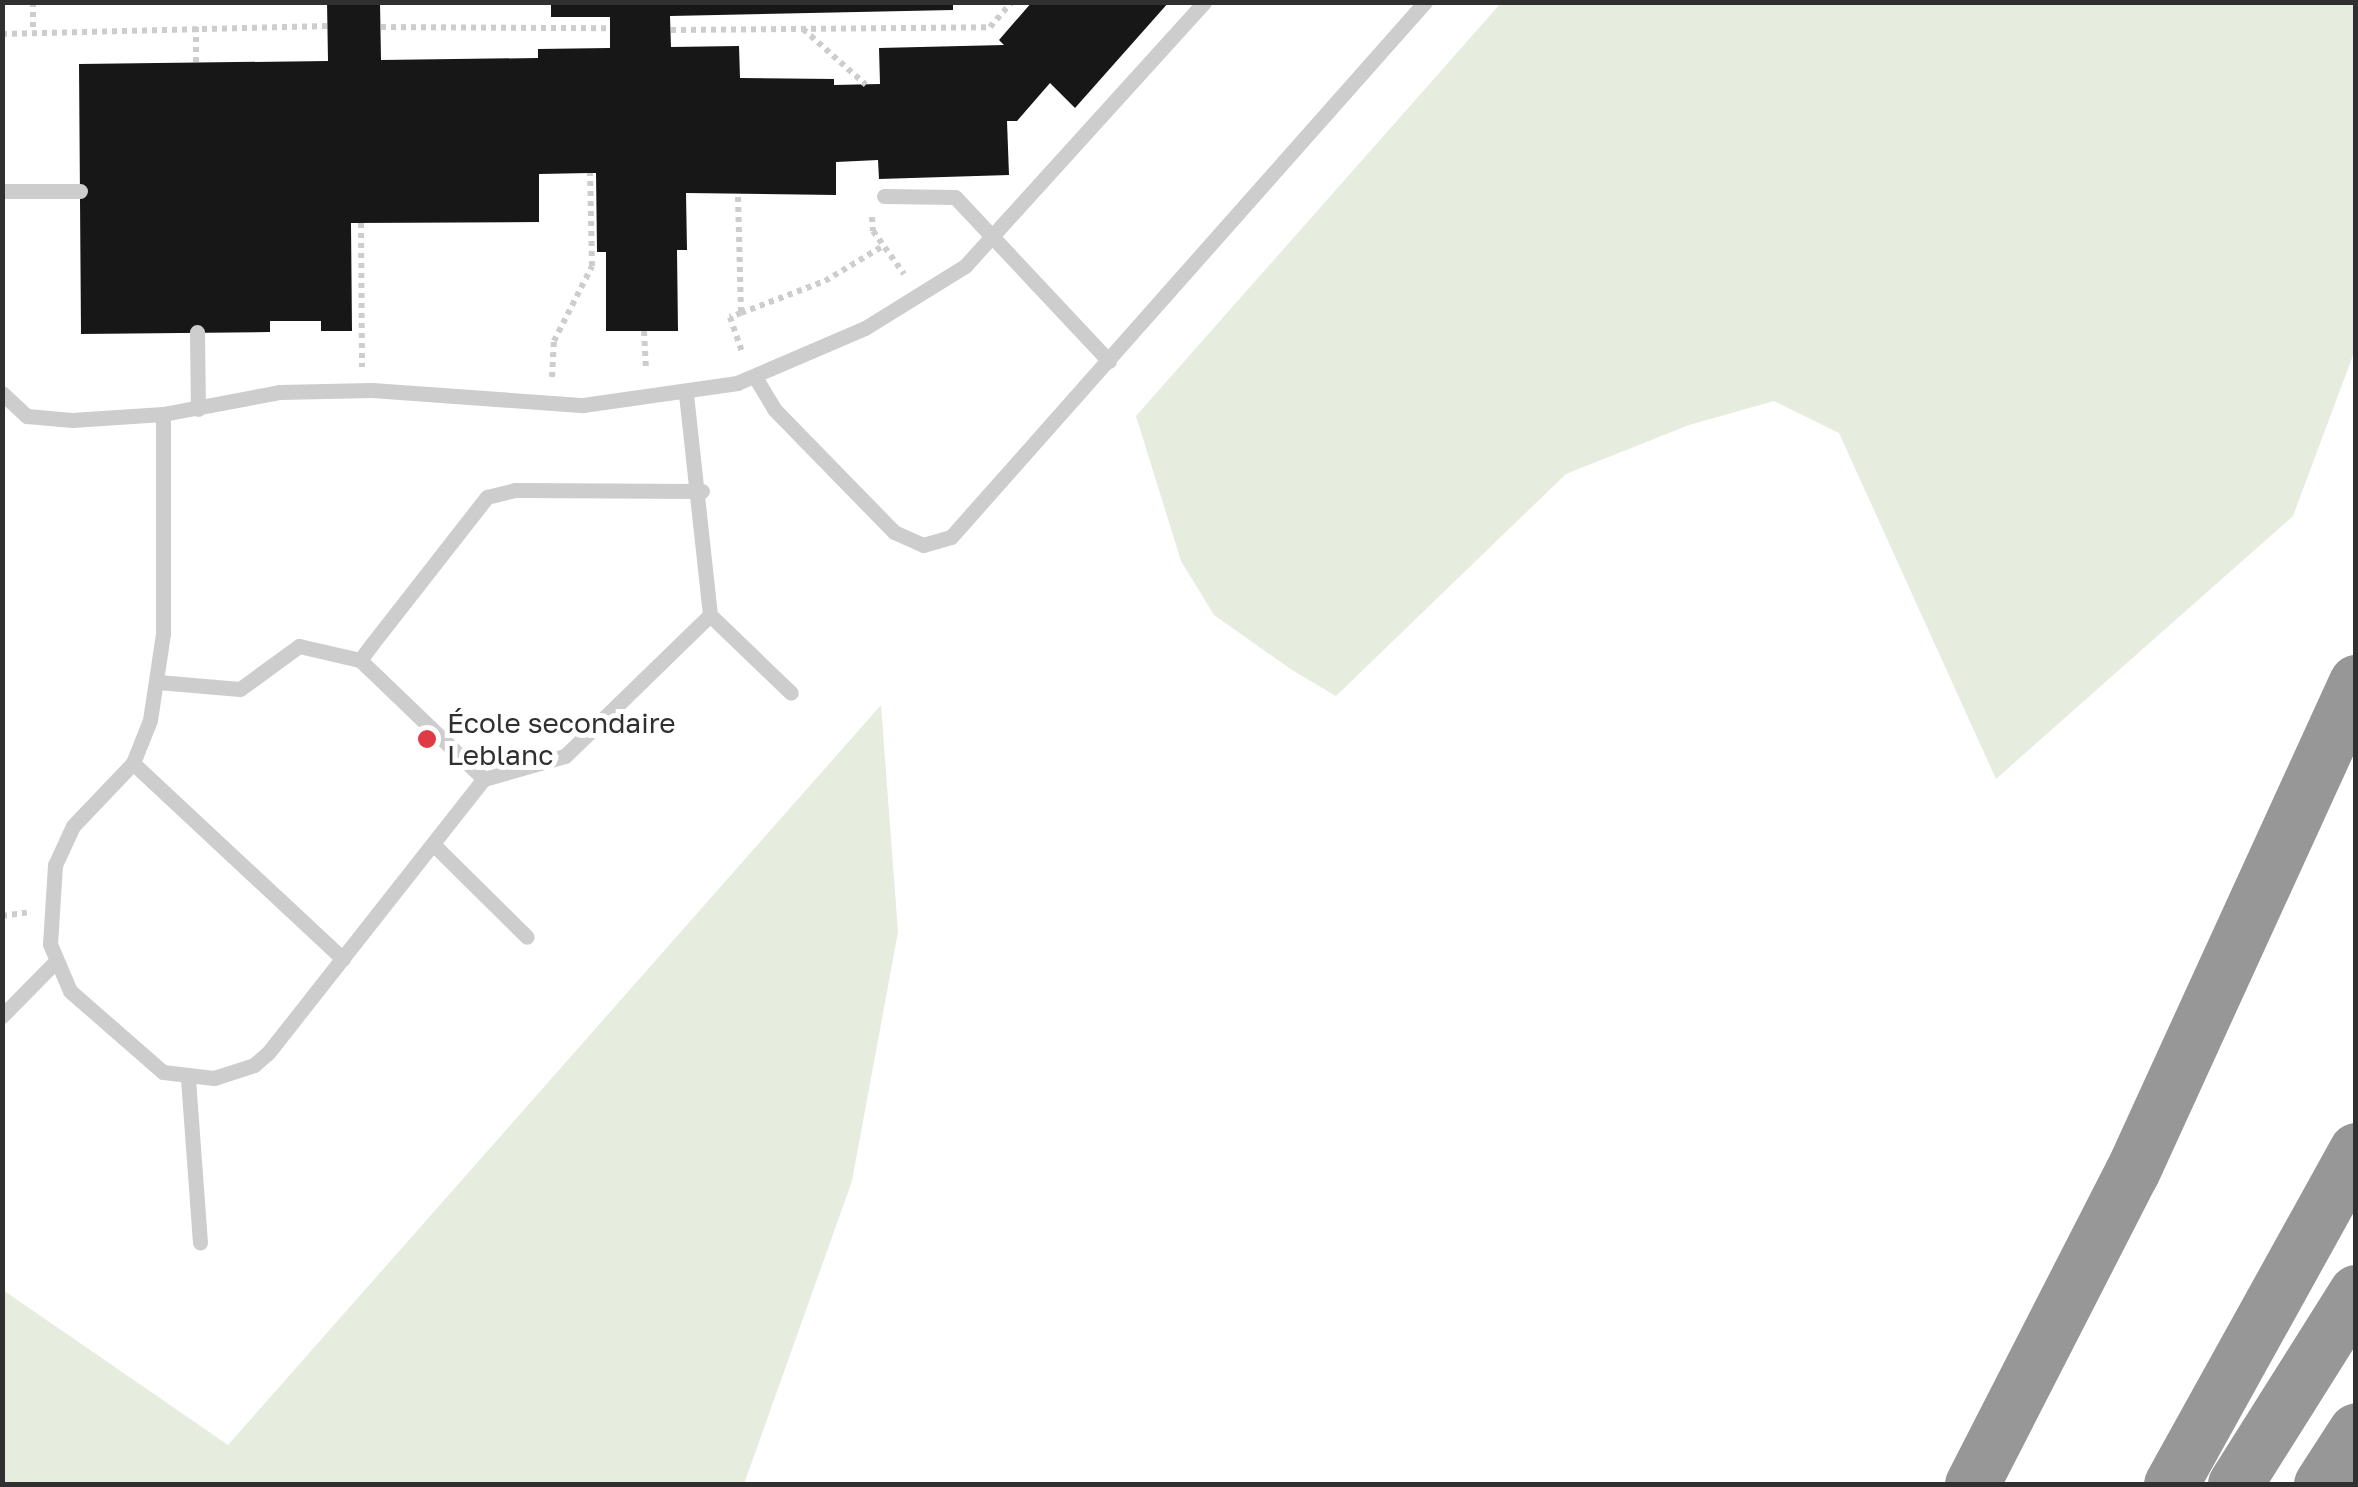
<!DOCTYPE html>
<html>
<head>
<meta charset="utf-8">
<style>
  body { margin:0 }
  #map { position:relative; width:2358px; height:1487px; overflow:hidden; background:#fff; font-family:"Golos Text",sans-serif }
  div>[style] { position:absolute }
  .green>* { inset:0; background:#e6eddf }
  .building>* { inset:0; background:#171717 }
  .path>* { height:6px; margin-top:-3px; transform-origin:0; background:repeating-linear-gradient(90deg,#cdcdcd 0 5px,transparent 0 10px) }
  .lane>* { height:15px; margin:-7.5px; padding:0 7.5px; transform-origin:7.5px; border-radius:7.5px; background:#cdcdcd }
  .highway>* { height:55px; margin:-27.5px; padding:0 27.5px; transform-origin:27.5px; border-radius:27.5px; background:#979797 }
  .dots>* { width:28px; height:28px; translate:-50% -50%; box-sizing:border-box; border:5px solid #fff; border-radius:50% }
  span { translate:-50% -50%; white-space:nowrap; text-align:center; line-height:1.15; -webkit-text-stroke:10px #fff; paint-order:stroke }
  .poi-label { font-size:28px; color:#303030 }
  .left { translate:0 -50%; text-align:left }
  .frame { position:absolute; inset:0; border:5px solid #303030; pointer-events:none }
</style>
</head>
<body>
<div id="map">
  <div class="green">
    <i style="clip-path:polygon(1501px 3px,2355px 3px,2355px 350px,2293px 516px,1996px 779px,1839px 433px,1774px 401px,1689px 425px,1566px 474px,1336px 696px,1292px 670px,1214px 615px,1181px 561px,1136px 416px)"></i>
    <i style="clip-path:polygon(881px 705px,898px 932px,852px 1181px,744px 1484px,3px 1484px,3px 1290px,228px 1445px)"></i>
  </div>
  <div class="building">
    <i style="clip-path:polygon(327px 2px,380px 2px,381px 60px,538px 58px,538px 49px,610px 48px,610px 17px,551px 17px,551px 2px,953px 2px,953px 10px,670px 16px,671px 47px,739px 46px,740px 78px,834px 79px,834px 85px,880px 84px,879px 48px,1004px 45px,999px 40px,1032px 2px,1169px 2px,1075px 108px,1050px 83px,1017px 121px,1007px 121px,1009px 175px,879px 179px,878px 160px,836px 162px,836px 195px,686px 193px,687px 250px,677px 250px,678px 331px,606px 331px,606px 252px,597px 252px,596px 173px,590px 173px,539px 174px,539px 222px,351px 223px,352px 331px,321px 331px,321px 321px,270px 321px,270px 332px,81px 334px,79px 64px,328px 61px)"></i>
  </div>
  <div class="path">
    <i style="left:33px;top:2px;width:27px;rotate:90deg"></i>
    <i style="left:196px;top:27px;width:36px;rotate:90deg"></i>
    <i style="left:381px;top:27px;width:229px;rotate:0.3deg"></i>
    <i style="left:803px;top:29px;width:84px;rotate:41.6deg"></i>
    <i style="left:671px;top:30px;width:319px;rotate:-0.5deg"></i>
    <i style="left:990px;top:27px;width:33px;rotate:-49deg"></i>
    <i style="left:2px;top:34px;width:325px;rotate:-1.4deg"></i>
    <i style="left:738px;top:197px;width:116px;rotate:88.5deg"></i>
    <i style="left:741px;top:313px;width:90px;rotate:-20.9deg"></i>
    <i style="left:825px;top:281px;width:68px;rotate:-31.1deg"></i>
    <i style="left:872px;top:217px;width:14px;rotate:86deg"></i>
    <i style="left:873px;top:231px;width:53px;rotate:54.2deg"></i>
    <i style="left:361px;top:223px;width:144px;rotate:89.6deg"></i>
    <i style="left:741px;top:313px;width:12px;rotate:160deg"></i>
    <i style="left:730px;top:317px;width:37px;rotate:71deg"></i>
    <i style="left:644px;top:331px;width:39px;rotate:87deg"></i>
    <i style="left:552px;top:377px;width:36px;rotate:-87deg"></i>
    <i style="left:554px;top:341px;width:84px;rotate:-63.1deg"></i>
    <i style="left:592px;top:266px;width:93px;rotate:-91.2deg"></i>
    <i style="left:2px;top:916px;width:28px;rotate:-8deg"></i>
  </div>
  <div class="lane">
    <i style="left:2px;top:191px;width:78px"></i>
    <i style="left:884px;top:196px;width:71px;rotate:0.8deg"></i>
    <i style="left:955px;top:197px;width:225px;rotate:46.8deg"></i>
    <i style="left:197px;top:332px;width:77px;rotate:89.3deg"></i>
    <i style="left:755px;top:377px;width:37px;rotate:59deg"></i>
    <i style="left:774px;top:409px;width:172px;rotate:45.7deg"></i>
    <i style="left:894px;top:532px;width:32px;rotate:24deg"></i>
    <i style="left:923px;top:545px;width:29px;rotate:-16deg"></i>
    <i style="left:951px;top:537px;width:715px;rotate:-48.46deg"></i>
    <i style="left:2px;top:393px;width:34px;rotate:43deg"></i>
    <i style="left:27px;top:416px;width:45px;rotate:5.1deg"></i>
    <i style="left:72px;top:420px;width:91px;rotate:-3.8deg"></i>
    <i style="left:163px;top:414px;width:118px;rotate:-10.7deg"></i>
    <i style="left:279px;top:392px;width:93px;rotate:-1.2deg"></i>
    <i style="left:372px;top:390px;width:212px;rotate:4.1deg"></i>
    <i style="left:583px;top:405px;width:156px;rotate:-8.1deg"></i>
    <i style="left:737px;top:383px;width:139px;rotate:-23.3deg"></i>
    <i style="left:865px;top:328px;width:118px;rotate:-31.8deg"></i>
    <i style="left:965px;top:266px;width:356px;rotate:-47.8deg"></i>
    <i style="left:710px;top:615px;width:112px;rotate:43.9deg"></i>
    <i style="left:158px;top:682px;width:82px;rotate:4.9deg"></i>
    <i style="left:240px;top:689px;width:73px;rotate:-36.1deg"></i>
    <i style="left:299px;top:646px;width:63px;rotate:12.9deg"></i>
    <i style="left:133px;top:763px;width:46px;rotate:-68.4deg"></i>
    <i style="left:150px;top:720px;width:87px;rotate:-81.4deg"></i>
    <i style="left:163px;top:634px;width:220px;rotate:-90deg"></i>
    <i style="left:484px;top:779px;width:172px;rotate:-136.2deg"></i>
    <i style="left:360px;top:660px;width:20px;rotate:-53deg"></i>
    <i style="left:372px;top:644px;width:187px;rotate:-52deg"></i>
    <i style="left:487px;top:497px;width:29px;rotate:-14deg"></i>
    <i style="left:515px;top:490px;width:187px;rotate:0.3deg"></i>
    <i style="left:435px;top:846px;width:129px;rotate:44.7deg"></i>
    <i style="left:343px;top:959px;width:287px;rotate:-137deg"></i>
    <i style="left:133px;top:763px;width:87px;rotate:133.6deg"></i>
    <i style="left:73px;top:826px;width:43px;rotate:114.8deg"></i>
    <i style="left:55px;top:865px;width:79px;rotate:93.6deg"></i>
    <i style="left:50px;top:944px;width:51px;rotate:66.9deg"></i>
    <i style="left:70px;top:991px;width:123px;rotate:41.1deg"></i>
    <i style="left:163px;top:1072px;width:51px;rotate:6.7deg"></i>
    <i style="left:214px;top:1078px;width:42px;rotate:-18deg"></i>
    <i style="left:254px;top:1065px;width:18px;rotate:-41deg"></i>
    <i style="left:268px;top:1053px;width:349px;rotate:-51.8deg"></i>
    <i style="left:484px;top:779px;width:84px;rotate:-15.9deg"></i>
    <i style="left:565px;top:756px;width:202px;rotate:-44.2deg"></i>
    <i style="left:710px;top:615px;width:222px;rotate:-96.2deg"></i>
    <i style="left:2px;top:1016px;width:74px;rotate:-45.5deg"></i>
    <i style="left:188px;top:1079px;width:164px;rotate:85.8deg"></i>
  </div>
  <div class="highway">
    <i style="left:1972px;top:1484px;width:351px;rotate:-62.9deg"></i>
    <i style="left:2132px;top:1172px;width:539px;rotate:-65.43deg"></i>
    <i style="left:2171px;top:1484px;width:382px;rotate:-61deg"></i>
    <i style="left:2235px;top:1484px;width:227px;rotate:-57.8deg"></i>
    <i style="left:2321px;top:1484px;width:64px;rotate:-57.1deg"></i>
  </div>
  <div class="dots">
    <i style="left:427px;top:739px;background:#e03a44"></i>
  </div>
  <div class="poi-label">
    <span class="left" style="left:447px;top:739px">École secondaire<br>Leblanc</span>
  </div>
  <div class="frame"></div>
</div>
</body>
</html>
